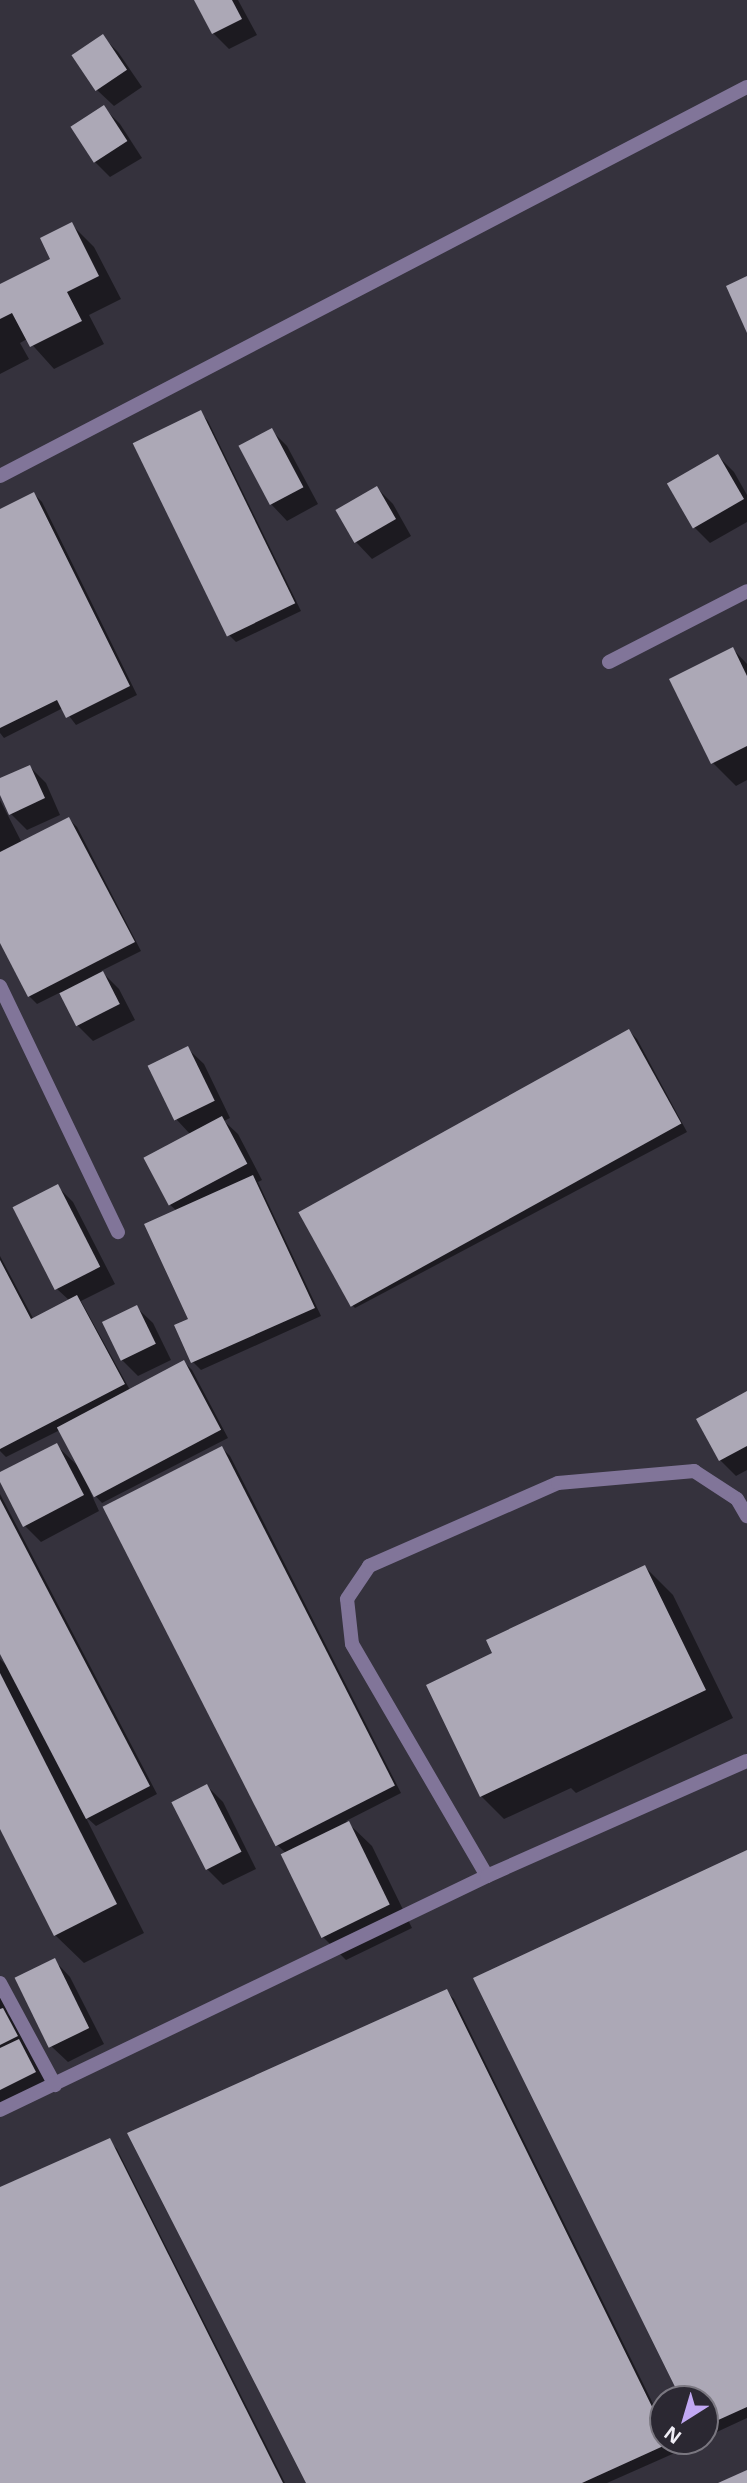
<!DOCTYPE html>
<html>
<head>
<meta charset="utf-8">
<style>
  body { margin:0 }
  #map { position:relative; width:747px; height:2483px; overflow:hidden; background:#35323d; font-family:"Noto Sans",sans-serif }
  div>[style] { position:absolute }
  .shadow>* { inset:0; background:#0007 }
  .building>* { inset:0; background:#aca8b6; transform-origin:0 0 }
  .lane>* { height:14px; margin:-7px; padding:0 7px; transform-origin:7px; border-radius:7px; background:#817599 }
  .street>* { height:14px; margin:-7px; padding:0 7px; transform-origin:7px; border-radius:7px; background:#817599 }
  span { translate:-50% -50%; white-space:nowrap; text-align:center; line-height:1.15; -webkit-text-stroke:7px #2b2832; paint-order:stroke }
  .north { position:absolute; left:649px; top:2385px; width:70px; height:70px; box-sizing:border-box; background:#2b2832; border:2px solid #7a7780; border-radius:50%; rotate:217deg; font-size:19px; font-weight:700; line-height:28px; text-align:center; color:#f0eef6 }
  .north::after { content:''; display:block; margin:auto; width:24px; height:32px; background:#c1a8f3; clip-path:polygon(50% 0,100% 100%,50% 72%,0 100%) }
</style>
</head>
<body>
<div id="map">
  <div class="shadow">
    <i style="clip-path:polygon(196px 0,238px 0,257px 35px,229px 49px,213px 33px)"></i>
    <i style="clip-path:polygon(102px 36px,118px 52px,142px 87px,114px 106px,97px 90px,74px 55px)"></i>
    <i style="clip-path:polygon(104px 108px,120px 124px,142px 158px,110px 177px,94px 161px,73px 127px)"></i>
    <i style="clip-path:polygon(71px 224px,94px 247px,121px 299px,89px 315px,104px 344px,54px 369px,27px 339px,20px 343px,29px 359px,0 374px,0 286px,53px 260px)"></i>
    <i style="clip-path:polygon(201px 413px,208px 421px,301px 611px,236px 642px,228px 634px)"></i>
    <i style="clip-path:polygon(271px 430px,287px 446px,318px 504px,287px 521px,271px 504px,240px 446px)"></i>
    <i style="clip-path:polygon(718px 456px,734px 472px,747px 495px,747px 522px,710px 543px,694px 527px)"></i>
    <i style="clip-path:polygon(377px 488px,393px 504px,411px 536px,372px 559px,356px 542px)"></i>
    <i style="clip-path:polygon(34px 494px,42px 502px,137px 695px,76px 725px,63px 708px,4px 738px,0 733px,0 511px)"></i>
    <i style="clip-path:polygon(733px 649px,747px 664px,747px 780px,736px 786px,713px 763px)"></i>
    <i style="clip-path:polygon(30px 767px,46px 783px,60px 815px,27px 830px,10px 813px,0 791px,0 780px)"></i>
    <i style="clip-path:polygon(0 800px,22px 843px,69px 819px,77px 827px,141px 951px,101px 971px,119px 989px,135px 1020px,93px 1041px,77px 1025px,61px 992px,37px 1004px,29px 996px,0 939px)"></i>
    <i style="clip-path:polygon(629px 1031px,637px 1039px,687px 1132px,355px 1308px,347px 1300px)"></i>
    <i style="clip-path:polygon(187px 1048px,204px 1064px,230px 1118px,224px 1121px,238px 1134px,262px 1180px,258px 1182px,321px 1316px,201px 1370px,193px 1362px,177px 1211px,169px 1204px,190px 1134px,177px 1120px)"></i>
    <i style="clip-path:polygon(57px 1186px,73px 1202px,115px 1284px,81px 1301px,130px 1390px,184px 1362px,192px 1370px,228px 1438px,102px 1503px,89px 1489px,99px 1511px,41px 1542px,25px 1526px,0 1474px,56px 1445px,79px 1467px,60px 1430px,6px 1457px,0 1451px,0 1256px,34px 1320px,70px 1301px,57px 1289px)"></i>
    <i style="clip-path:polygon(136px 1307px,153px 1323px,171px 1360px,138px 1376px,122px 1360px)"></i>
    <i style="clip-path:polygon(747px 1393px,747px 1470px,736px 1476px,720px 1460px)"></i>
    <i style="clip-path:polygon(222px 1448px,230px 1456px,401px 1793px,346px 1821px,372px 1846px,412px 1928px,346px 1960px,323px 1937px,286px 1853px,276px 1844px)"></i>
    <i style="clip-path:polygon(0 1494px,157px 1794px,96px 1826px,85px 1816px,144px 1933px,84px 1963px,55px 1935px,0 1825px,0 1659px,8px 1667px,0 1651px)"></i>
    <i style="clip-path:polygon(645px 1567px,673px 1595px,733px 1718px,576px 1793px,571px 1788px,504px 1819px,481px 1796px,495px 1654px)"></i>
    <i style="clip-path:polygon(207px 1786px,223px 1802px,256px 1869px,223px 1885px,207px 1869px)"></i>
    <i style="clip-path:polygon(747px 1852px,747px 2418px,706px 2437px,705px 2399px,683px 2399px)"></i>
    <i style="clip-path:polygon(54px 1960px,70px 1977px,104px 2044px,68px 2062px,51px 2046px)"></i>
    <i style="clip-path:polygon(0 1989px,8px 2014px,19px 2026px,51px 2088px,0 2105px)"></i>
    <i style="clip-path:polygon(446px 1991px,454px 1999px,663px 2424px,663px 2441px,672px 2441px,677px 2452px,607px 2483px,308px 2483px)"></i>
    <i style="clip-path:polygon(109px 2141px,117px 2149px,285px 2483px,0 2483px,0 2189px)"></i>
  </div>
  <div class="building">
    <i style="clip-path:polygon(194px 0,232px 0,242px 19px,212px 34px)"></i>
    <i style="left:103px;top:34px;width:43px;height:38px;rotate:56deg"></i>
    <i style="left:104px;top:105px;width:43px;height:40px;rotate:57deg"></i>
    <i style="clip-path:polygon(72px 222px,99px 276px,67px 292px,82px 321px,30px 347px,12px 313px,0 319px,0 284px,50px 259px,40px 238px)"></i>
    <i style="clip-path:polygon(747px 276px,747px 333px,726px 286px)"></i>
    <i style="left:201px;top:410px;width:215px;height:76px;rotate:64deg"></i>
    <i style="left:272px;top:428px;width:67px;height:38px;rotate:62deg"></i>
    <i style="left:718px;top:454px;width:52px;height:59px;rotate:60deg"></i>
    <i style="left:377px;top:486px;width:38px;height:48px;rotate:60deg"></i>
    <i style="clip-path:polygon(34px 492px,130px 686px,66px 718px,57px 700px,0 728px,0 509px)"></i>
    <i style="clip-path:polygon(733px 647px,747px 676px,747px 746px,711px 764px,669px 679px)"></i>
    <i style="clip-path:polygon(30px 765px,45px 798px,9px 815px,0 795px,0 778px)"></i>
    <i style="clip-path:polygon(69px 817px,135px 942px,28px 997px,0 943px,0 852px)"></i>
    <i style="left:103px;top:971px;width:37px;height:49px;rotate:63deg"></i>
    <i style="left:629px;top:1029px;width:108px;height:378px;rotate:61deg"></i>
    <i style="left:188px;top:1046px;width:61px;height:45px;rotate:64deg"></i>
    <i style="left:222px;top:1116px;width:54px;height:89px;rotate:62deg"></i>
    <i style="clip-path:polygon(253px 1175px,315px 1308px,191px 1363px,174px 1325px,188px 1319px,144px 1224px)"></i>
    <i style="left:58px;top:1184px;width:93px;height:51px;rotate:63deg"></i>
    <i style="clip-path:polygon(0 1260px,31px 1319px,77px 1295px,125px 1384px,0 1449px)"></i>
    <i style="left:137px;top:1305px;width:43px;height:39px;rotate:64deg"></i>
    <i style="left:184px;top:1360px;width:79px;height:144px;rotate:62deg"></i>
    <i style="clip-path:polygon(747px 1391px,747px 1446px,719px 1461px,696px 1419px)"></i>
    <i style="clip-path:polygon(57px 1443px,84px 1495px,23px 1527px,0 1482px,0 1472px)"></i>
    <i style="left:222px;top:1446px;width:381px;height:134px;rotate:63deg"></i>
    <i style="clip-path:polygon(0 1499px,150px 1786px,86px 1819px,0 1654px)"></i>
    <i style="clip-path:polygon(645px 1565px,706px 1690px,480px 1797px,426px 1685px,492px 1653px,486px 1640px)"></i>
    <i style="clip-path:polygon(0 1673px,117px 1904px,54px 1936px,0 1829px)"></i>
    <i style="left:207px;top:1784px;width:76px;height:40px;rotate:63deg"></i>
    <i style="left:349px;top:1821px;width:93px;height:76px;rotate:64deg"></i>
    <i style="clip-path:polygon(747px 1850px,747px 2407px,705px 2426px,705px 2399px,681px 2399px,473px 1978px)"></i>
    <i style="left:55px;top:1958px;width:78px;height:45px;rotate:64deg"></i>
    <i style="clip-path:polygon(447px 1989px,663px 2429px,663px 2441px,670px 2443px,582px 2483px,306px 2483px,127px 2133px)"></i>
    <i style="clip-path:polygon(3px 2008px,18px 2036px,0 2045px,0 2009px)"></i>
    <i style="clip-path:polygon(19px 2039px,36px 2072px,0 2090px,0 2048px)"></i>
    <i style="clip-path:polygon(110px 2138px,283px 2483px,0 2483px,0 2187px)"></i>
    <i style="clip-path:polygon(747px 2470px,747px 2483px,718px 2483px)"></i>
  </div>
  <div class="lane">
    <i style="left:609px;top:662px;width:155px;rotate:-27.2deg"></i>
    <i style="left:487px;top:1876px;width:268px;rotate:-120.2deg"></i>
    <i style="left:352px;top:1644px;width:45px;rotate:-96.3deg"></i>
    <i style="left:347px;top:1599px;width:40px;rotate:-56deg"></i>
    <i style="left:369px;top:1566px;width:206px;rotate:-23.7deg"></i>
    <i style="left:558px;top:1483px;width:137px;rotate:-5deg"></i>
    <i style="left:694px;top:1471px;width:51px;rotate:33.1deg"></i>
    <i style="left:737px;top:1499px;width:20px;rotate:60deg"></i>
  </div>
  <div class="street">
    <i style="left:0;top:476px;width:842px;rotate:-27.51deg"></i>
    <i style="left:0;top:986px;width:273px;rotate:64.4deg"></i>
    <i style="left:0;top:1983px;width:116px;rotate:61.7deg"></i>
    <i style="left:0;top:2110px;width:540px;rotate:-25.66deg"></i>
    <i style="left:487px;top:1876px;width:284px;rotate:-23.9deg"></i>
  </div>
  <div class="north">N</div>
</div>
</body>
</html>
